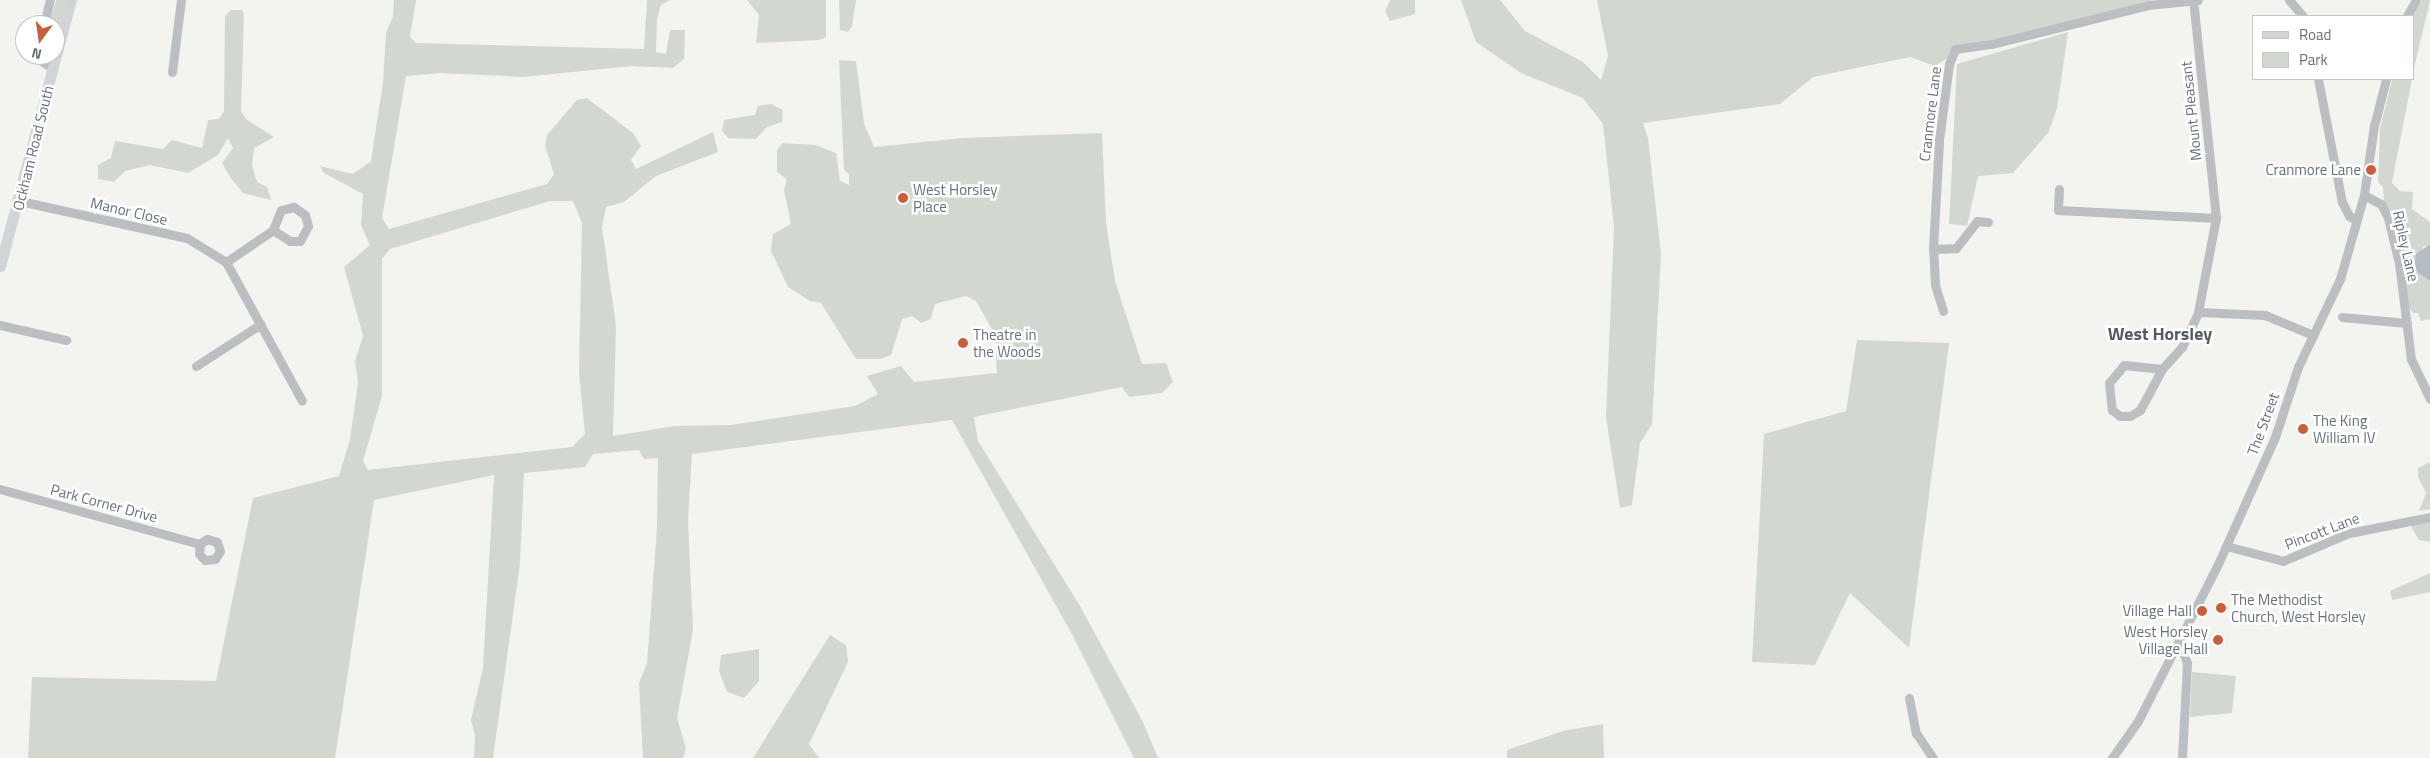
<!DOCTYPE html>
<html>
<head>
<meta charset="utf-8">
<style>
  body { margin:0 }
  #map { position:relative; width:2430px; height:758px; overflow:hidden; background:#f3f3f0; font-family:"Titillium Web",sans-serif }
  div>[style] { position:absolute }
  .green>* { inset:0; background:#d2d8d0 }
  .water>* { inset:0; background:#b4bec2 }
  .minor>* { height:9px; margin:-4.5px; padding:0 4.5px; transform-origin:4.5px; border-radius:4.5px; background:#bbbfc1 }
  .major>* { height:11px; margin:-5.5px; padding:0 5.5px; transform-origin:5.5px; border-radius:5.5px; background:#d1d5d8 }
  .dots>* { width:14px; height:14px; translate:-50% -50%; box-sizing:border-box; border:2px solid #fff; border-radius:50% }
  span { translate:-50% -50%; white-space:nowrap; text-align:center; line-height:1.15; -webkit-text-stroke:5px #fff; paint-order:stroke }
  .street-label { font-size:15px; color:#66737d }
  .poi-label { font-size:15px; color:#66737d }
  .right { translate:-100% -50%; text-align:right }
  .left { translate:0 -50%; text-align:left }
  .quarter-label { font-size:18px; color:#535c63; font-weight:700 }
  .legend { position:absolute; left:2252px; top:15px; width:162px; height:65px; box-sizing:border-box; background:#fff; border:1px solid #c2c7cb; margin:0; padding:6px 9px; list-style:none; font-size:15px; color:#66737d }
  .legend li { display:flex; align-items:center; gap:10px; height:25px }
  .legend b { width:25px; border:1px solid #c2c7cb }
  .north { position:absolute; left:15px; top:15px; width:50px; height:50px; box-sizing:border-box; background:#fff; border:1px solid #c2c7cb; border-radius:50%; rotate:194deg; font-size:14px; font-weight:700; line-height:20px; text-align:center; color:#66737d }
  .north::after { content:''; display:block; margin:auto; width:18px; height:22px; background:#cb5d38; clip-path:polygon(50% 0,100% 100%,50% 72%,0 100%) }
</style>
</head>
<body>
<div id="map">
  <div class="green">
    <i style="clip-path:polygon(56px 0,66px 0,55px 42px,55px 25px,49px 25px)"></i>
    <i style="clip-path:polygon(evenodd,394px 0,416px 0,410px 37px,416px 43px,644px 49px,647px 0,670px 0,661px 5px,657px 19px,656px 52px,666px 54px,670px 30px,685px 30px,684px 59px,673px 68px,632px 66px,523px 77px,440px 73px,406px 76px,382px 218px,389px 229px,547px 184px,554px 174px,545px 146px,547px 135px,577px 100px,587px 98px,633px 133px,641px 146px,631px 160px,636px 169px,713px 132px,718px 152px,656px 176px,624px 202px,606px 207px,602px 227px,616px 326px,613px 436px,674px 426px,731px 425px,855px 406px,878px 394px,867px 376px,901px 366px,914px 382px,997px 373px,994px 333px,976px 301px,966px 296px,935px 304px,931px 319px,921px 323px,912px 316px,902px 319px,891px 355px,881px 359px,856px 359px,821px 303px,810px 301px,788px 287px,771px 251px,773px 234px,791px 224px,784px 190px,787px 179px,777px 172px,777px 150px,783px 143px,815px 145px,836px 153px,840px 181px,849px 185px,849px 174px,844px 170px,839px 60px,856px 61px,864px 123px,874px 147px,963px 138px,1102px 133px,1106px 223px,1115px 281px,1142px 364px,1166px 363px,1173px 382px,1162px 393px,1129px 397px,1122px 387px,974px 417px,978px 441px,1080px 606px,1142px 720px,1158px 758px,1134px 758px,1073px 636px,952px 420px,692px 454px,688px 521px,693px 630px,677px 718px,686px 748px,683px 758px,643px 758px,639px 683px,647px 663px,657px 528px,658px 458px,644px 459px,639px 450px,593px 454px,585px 467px,524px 473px,520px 564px,493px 758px,474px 758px,475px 735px,471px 720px,483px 668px,494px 475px,374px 500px,335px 758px,28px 758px,32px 677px,216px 681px,253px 498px,339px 476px,350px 439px,358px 383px,355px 361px,363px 336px,344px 267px,370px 245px,361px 225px,363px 194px,324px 173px,320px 166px,353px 174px,371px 161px,383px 82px,386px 33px,393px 16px,394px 0,550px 201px,573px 201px,582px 223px,579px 372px,585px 434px,572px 447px,368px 470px,363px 461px,382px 396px,382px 259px,390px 249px,550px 201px)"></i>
    <i style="clip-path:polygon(747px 0,826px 0,826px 37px,819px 40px,756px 43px,759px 15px)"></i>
    <i style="clip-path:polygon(839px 0,856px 0,852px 26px,848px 32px,840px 30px)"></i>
    <i style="clip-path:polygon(1390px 0,1415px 0,1415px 14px,1390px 21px,1385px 11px)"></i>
    <i style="clip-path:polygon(1461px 0,1500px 0,1525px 31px,1583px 62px,1601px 80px,1608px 56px,1597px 0,2151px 0,2148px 5px,1966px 47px,1935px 66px,1910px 57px,1813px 77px,1780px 104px,1643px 123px,1648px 138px,1661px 254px,1652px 424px,1640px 443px,1632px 505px,1620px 508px,1606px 417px,1614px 227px,1603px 124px,1583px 98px,1521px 73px,1476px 42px)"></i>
    <i style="clip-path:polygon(2422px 0,2430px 0,2429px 5px,2414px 68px,2413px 16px)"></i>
    <i style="clip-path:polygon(231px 10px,242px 10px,244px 14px,241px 111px,246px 119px,274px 137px,254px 148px,252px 165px,257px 182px,267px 187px,271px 200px,243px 193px,230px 177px,222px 163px,233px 148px,228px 138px,218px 155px,188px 173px,150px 165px,125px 171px,114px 182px,98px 179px,98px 165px,111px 158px,115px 141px,163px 149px,172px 140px,202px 148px,208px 120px,219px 119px,224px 111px,225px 16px)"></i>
    <i style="clip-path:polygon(2068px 32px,2057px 108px,2049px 132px,2013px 173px,1978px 176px,1967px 226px,1949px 224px,1957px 64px)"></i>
    <i style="clip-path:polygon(2392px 79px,2412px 79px,2392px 183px,2400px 191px,2413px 192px,2412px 209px,2430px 222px,2430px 244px,2423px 247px,2417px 272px,2430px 281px,2430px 319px,2421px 321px,2418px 313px,2413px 313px,2408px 306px,2396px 233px,2384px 200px,2383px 187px,2378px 182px,2380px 129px)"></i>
    <i style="clip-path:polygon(771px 104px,783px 110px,782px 122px,767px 127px,756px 139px,728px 138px,722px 131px,724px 120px,755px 115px,758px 106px)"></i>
    <i style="clip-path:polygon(1857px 340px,1949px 343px,1909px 648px,1850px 593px,1815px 665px,1752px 662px,1764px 434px,1846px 411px)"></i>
    <i style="clip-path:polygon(2430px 462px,2430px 509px,2419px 511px,2426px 493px,2418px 477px,2418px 468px)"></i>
    <i style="clip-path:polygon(2430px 522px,2430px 542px,2419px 540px,2410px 525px)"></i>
    <i style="clip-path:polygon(2430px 573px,2430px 592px,2392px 600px,2390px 591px)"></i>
    <i style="clip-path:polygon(830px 635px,846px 645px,848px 662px,809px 744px,819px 758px,753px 758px)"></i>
    <i style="clip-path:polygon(759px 649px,759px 681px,744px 698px,727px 692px,719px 671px,721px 655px)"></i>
    <i style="clip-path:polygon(2192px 672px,2236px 676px,2232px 713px,2190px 717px)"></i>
    <i style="clip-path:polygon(1603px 724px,1604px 758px,1507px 758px,1507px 750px,1563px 731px)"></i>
  </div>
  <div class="water">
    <i style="clip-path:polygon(2430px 244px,2430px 281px,2417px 272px,2415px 264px,2416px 254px)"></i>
  </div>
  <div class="minor">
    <i style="left:2289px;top:0;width:21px;rotate:49deg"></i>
    <i style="left:2407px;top:16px;width:18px;rotate:-61deg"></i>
    <i style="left:44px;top:25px;width:26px;rotate:-77deg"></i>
    <i style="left:38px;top:55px;width:5px;rotate:68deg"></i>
    <i style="left:40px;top:60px;width:16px;rotate:35deg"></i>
    <i style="left:172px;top:72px;width:73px;rotate:-82.9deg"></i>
    <i style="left:2318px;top:79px;width:125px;rotate:79deg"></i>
    <i style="left:2342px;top:202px;width:16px;rotate:63deg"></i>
    <i style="left:2349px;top:216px;width:9px;rotate:32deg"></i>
    <i style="left:2059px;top:189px;width:21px;rotate:93deg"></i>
    <i style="left:2058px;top:210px;width:158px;rotate:2.9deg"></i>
    <i style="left:2364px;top:195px;width:19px;rotate:28deg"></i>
    <i style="left:2381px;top:204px;width:16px;rotate:63deg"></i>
    <i style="left:2388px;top:218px;width:46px;rotate:76.3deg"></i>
    <i style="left:2399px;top:263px;width:97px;rotate:82.9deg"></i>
    <i style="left:2411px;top:359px;width:44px;rotate:64.6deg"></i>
    <i style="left:20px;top:201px;width:171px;rotate:12.5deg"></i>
    <i style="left:187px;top:238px;width:46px;rotate:31.6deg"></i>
    <i style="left:226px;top:262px;width:158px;rotate:61.3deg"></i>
    <i style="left:1933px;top:249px;width:23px;rotate:-2deg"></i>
    <i style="left:1956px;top:248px;width:34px;rotate:-52deg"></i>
    <i style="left:1977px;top:221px;width:11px;rotate:5deg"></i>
    <i style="left:226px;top:262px;width:57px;rotate:-34.2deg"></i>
    <i style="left:273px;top:230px;width:20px;rotate:33deg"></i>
    <i style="left:290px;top:241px;width:10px"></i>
    <i style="left:300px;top:241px;width:17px;rotate:-62deg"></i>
    <i style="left:308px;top:226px;width:11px;rotate:-105deg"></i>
    <i style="left:305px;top:215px;width:14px;rotate:-144deg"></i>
    <i style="left:294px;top:207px;width:13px;rotate:167deg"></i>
    <i style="left:281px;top:210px;width:22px;rotate:112deg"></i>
    <i style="left:1943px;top:311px;width:28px;rotate:-107deg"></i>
    <i style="left:1935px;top:284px;width:35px;rotate:-93deg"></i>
    <i style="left:1933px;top:249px;width:109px;rotate:-86.8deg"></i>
    <i style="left:1939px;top:140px;width:77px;rotate:-82.5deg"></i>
    <i style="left:1949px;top:64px;width:16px;rotate:-68deg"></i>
    <i style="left:1955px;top:49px;width:37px;rotate:-8deg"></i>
    <i style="left:1992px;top:44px;width:161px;rotate:-14deg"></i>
    <i style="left:2148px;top:5px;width:50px;rotate:-5.7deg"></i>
    <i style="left:2198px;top:312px;width:67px;rotate:2.6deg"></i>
    <i style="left:2265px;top:315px;width:52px;rotate:22.6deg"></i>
    <i style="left:2342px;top:317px;width:65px;rotate:5.3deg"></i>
    <i style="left:0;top:325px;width:68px;rotate:12.8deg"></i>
    <i style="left:196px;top:366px;width:77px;rotate:-32.9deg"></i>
    <i style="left:2162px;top:369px;width:38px;rotate:-174deg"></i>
    <i style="left:2124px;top:365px;width:23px;rotate:130deg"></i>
    <i style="left:2109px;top:383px;width:27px;rotate:84deg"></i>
    <i style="left:2112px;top:410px;width:10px;rotate:37deg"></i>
    <i style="left:2120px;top:416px;width:10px"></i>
    <i style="left:2130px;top:416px;width:12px;rotate:-31deg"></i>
    <i style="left:2140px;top:410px;width:47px;rotate:-61.8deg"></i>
    <i style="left:2162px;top:369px;width:30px;rotate:-48deg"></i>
    <i style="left:2182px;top:347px;width:38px;rotate:-65deg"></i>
    <i style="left:2198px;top:312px;width:96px;rotate:-79.2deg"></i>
    <i style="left:2216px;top:218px;width:219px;rotate:-96deg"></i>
    <i style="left:0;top:489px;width:207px;rotate:15.4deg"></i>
    <i style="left:207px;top:539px;width:10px;rotate:17deg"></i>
    <i style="left:217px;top:542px;width:9px;rotate:72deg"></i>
    <i style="left:220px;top:551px;width:9px;rotate:122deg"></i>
    <i style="left:215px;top:559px;width:10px;rotate:174deg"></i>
    <i style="left:205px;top:560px;width:8px;rotate:-135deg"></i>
    <i style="left:199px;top:554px;width:10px;rotate:-84deg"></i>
    <i style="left:200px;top:544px;width:9px;rotate:-36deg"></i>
    <i style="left:2226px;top:546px;width:59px;rotate:14.7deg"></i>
    <i style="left:2283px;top:561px;width:72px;rotate:-23deg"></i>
    <i style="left:2349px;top:533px;width:83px;rotate:-11.2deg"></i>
    <i style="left:2177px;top:648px;width:7px;rotate:34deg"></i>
    <i style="left:2183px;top:652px;width:12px;rotate:70deg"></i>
    <i style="left:2187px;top:663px;width:95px;rotate:93deg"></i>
    <i style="left:1909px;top:698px;width:36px;rotate:79deg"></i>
    <i style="left:1916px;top:733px;width:30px;rotate:56deg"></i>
    <i style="left:2112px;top:758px;width:45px;rotate:-54.9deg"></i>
    <i style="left:2138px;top:721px;width:176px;rotate:-63deg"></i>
    <i style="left:2218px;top:564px;width:139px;rotate:-65.8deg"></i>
    <i style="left:2275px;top:437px;width:74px;rotate:-71.8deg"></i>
    <i style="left:2298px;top:367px;width:98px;rotate:-64.5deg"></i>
    <i style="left:2340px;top:279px;width:87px;rotate:-74.1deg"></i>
    <i style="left:2364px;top:195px;width:70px;rotate:-81.8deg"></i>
    <i style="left:2374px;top:126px;width:49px;rotate:-75.7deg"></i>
  </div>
  <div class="major">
    <i style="left:0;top:266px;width:275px;rotate:-75.1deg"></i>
  </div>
  <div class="dots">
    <i style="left:2371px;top:170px;background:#cb5d38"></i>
    <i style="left:903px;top:198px;background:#cb5d38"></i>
    <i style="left:963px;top:343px;background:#cb5d38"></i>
    <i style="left:2303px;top:429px;background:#cb5d38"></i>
    <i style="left:2221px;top:608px;background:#cb5d38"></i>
    <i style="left:2202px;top:611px;background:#cb5d38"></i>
    <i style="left:2218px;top:640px;background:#cb5d38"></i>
  </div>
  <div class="street-label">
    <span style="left:2191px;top:111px;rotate:-96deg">Mount Pleasant</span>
    <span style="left:1930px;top:114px;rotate:-83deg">Cranmore Lane</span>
    <span style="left:33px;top:148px;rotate:-76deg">Ockham Road South</span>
    <span style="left:129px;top:211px;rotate:13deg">Manor Close</span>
    <span style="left:2406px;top:246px;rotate:77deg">Ripley Lane</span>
    <span style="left:2263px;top:424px;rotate:-70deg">The Street</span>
    <span style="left:104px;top:503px;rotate:15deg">Park Corner Drive</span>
    <span style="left:2322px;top:531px;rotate:-21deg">Pincott Lane</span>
  </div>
  <div class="poi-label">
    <span class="right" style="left:2361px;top:170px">Cranmore Lane</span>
    <span class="left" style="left:913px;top:198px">West Horsley<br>Place</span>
    <span class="left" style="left:973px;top:343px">Theatre in<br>the Woods</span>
    <span class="left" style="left:2313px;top:429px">The King<br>William IV</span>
    <span class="left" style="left:2231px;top:608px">The Methodist<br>Church, West Horsley</span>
    <span class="right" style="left:2192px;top:611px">Village Hall</span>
    <span class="right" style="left:2208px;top:640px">West Horsley<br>Village Hall</span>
  </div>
  <div class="quarter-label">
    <span style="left:2160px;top:334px">West Horsley</span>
  </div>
  <ul class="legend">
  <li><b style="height:6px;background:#d1d5d8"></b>Road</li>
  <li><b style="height:14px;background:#d2d8d0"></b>Park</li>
  </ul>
  <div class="north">N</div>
</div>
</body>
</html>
